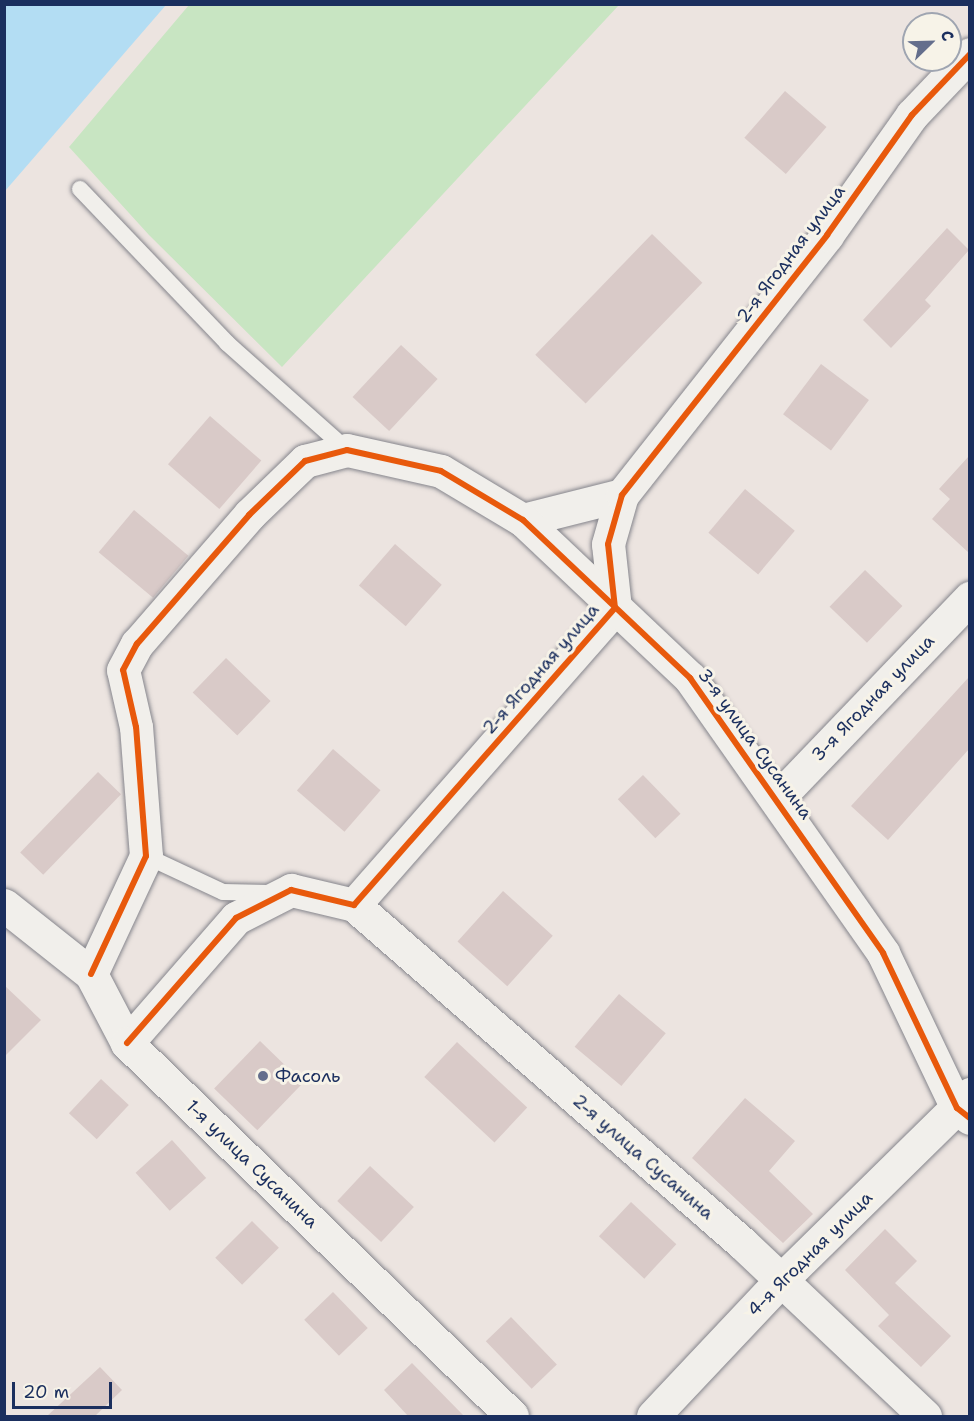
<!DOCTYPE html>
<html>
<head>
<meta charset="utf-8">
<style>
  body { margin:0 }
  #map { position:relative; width:974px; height:1421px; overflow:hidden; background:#ece4e0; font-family:"Shantell Sans",sans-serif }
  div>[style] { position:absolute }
  .green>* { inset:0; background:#c8e5c2 }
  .water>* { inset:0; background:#b3ddf3 }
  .building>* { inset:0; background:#d9cac8; transform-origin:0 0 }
  .roads { filter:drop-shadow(0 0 2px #85858c) drop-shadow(0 0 2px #85858c) }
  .service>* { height:16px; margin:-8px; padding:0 8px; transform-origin:8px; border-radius:8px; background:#f1efeb }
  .minor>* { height:33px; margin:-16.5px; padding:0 16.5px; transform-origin:16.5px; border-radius:16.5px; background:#f1efeb }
  .tertiary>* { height:33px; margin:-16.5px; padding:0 16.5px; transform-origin:16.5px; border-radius:16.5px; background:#f1efeb }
  .cycleway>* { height:6px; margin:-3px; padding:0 3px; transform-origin:3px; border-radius:3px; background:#e8590c }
  .dots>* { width:16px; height:16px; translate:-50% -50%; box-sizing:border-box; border:3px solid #f7f3e8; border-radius:50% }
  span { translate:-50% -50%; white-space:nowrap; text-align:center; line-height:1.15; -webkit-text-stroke:6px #f7f3e8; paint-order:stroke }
  .street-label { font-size:18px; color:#1b2f5e }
  .poi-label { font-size:18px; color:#1b2f5e }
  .left { translate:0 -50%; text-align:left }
  .frame { position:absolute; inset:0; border:6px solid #1b2f5e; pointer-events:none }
  .north { position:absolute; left:902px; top:12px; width:60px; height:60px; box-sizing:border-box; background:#f7f3e8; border:2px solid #9fa5b1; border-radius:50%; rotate:67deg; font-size:16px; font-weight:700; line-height:24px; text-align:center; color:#1b2f5e }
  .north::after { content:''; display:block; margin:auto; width:21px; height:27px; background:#646e8c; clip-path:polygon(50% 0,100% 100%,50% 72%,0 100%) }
  .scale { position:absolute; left:12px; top:1382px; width:100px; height:27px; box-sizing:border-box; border:3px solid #1b2f5e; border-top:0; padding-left:8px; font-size:18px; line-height:21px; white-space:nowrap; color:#1b2f5e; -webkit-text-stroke:4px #f7f3e8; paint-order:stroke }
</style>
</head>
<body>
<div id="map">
  <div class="green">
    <i style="clip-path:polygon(189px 5px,189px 4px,619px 5px,282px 367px,149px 235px,69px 147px)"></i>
  </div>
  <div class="water">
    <i style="clip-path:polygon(5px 4px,166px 5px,5px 191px,4px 5px)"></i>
  </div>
  <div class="building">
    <i style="left:785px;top:91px;width:55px;height:62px;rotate:41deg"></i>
    <i style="clip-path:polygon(947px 228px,969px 250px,925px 300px,931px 306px,891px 348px,863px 320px)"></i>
    <i style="left:652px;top:234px;width:70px;height:168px;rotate:44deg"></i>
    <i style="left:401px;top:345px;width:50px;height:71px;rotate:43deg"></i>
    <i style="left:821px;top:364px;width:60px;height:63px;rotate:37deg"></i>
    <i style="left:210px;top:416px;width:68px;height:64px;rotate:41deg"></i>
    <i style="clip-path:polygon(969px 456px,969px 553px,932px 519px,950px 499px,939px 489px)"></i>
    <i style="left:745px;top:489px;width:65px;height:57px;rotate:40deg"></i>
    <i style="left:134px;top:510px;width:71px;height:55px;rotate:40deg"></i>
    <i style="left:395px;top:544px;width:62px;height:55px;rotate:41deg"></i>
    <i style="left:865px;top:570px;width:52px;height:51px;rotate:44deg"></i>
    <i style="left:226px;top:658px;width:62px;height:48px;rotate:44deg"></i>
    <i style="clip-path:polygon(969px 677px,969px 749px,888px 840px,851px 806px)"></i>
    <i style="left:333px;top:749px;width:63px;height:55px;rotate:41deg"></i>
    <i style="left:98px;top:772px;width:32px;height:112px;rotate:44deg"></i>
    <i style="left:643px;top:775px;width:54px;height:35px;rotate:46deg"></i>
    <i style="left:503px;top:891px;width:67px;height:68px;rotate:42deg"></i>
    <i style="clip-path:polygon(4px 985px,41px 1020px,4px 1057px)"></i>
    <i style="left:619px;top:994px;width:61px;height:69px;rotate:40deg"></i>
    <i style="left:260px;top:1041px;width:60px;height:66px;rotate:44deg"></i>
    <i style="left:457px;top:1042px;width:96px;height:48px;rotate:43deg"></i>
    <i style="left:101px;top:1079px;width:38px;height:47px;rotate:43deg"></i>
    <i style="clip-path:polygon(745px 1098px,795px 1141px,769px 1171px,813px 1214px,783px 1243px,692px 1158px)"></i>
    <i style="left:172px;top:1140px;width:51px;height:49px;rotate:48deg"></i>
    <i style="left:370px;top:1166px;width:60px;height:48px;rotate:43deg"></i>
    <i style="left:631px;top:1202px;width:62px;height:47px;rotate:43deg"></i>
    <i style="left:252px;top:1221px;width:38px;height:52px;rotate:45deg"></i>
    <i style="clip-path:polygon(885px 1229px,917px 1261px,895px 1283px,951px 1336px,921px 1367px,878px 1326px,889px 1315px,845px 1270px)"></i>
    <i style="left:333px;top:1292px;width:50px;height:40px;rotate:46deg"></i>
    <i style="left:511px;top:1317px;width:66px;height:35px;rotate:46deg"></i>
    <i style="clip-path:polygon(412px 1363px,464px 1416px,408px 1416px,384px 1390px)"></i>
    <i style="clip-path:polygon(100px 1367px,122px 1390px,95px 1416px,47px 1416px)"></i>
  </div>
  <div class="roads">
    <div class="service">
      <i style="left:80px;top:189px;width:213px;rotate:46.3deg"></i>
      <i style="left:227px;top:343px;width:161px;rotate:41.7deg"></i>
      <i style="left:146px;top:856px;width:85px;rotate:25.1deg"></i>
      <i style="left:223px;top:892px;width:46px;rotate:1.2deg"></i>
    </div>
    <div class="minor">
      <i style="left:523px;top:520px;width:102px;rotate:-14.2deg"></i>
      <i style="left:777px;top:799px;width:279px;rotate:-46.2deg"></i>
      <i style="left:4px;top:905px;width:111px;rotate:38.4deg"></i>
      <i style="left:91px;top:974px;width:78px;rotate:62.4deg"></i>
      <i style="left:127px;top:1043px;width:166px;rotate:-48.9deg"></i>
      <i style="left:236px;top:918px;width:62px;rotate:-27deg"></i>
      <i style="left:291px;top:890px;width:65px;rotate:13.4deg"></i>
      <i style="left:354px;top:905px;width:395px;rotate:-48.7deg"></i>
      <i style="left:615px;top:608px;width:64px;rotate:-96.2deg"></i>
      <i style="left:608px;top:544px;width:51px;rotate:-74.1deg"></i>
      <i style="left:622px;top:495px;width:331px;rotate:-51.7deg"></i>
      <i style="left:827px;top:235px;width:147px;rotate:-54.7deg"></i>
      <i style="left:912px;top:115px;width:84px;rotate:-46.4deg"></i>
      <i style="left:354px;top:905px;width:515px;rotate:41.06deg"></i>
      <i style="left:742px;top:1243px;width:252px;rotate:43.4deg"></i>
      <i style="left:91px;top:974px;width:130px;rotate:-65deg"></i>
      <i style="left:146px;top:856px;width:129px;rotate:-94.4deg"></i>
      <i style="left:136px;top:727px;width:58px;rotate:-102.8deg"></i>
      <i style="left:123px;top:670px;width:30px;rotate:-62deg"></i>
      <i style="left:137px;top:644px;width:171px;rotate:-49deg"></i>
      <i style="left:249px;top:515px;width:78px;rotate:-44deg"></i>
      <i style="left:305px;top:461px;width:43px;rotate:-14.7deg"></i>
      <i style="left:347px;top:450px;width:96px;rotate:12.6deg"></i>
      <i style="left:441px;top:471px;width:96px;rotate:30.9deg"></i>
      <i style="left:523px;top:520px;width:230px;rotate:43.4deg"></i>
      <i style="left:690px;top:678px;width:336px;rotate:54.9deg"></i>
      <i style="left:883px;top:953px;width:172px;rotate:64.5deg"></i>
      <i style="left:957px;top:1108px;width:16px;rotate:38deg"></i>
      <i style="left:653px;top:1416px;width:185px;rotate:-46.7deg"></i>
      <i style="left:780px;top:1281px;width:267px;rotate:-44.5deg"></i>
    </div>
    <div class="tertiary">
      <i style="left:127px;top:1043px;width:536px;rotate:44.09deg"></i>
    </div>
  </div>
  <div class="cycleway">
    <i style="left:91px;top:974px;width:130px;rotate:-65deg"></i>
    <i style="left:146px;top:856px;width:129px;rotate:-94.4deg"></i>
    <i style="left:136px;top:727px;width:58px;rotate:-102.8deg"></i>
    <i style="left:123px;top:670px;width:30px;rotate:-62deg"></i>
    <i style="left:137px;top:644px;width:171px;rotate:-49deg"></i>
    <i style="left:249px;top:515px;width:78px;rotate:-44deg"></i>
    <i style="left:305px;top:461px;width:43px;rotate:-14.7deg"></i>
    <i style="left:347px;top:450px;width:96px;rotate:12.6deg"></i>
    <i style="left:441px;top:471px;width:96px;rotate:30.9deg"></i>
    <i style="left:523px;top:520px;width:230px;rotate:43.4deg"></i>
    <i style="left:690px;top:678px;width:336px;rotate:54.9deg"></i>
    <i style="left:883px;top:953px;width:172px;rotate:64.5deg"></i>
    <i style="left:957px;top:1108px;width:16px;rotate:38deg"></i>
    <i style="left:127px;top:1043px;width:166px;rotate:-48.9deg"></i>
    <i style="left:236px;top:918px;width:62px;rotate:-27deg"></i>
    <i style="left:291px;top:890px;width:65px;rotate:13.4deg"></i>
    <i style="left:354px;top:905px;width:395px;rotate:-48.7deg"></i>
    <i style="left:615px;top:608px;width:64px;rotate:-96.2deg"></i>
    <i style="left:608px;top:544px;width:51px;rotate:-74.1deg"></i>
    <i style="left:622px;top:495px;width:331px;rotate:-51.7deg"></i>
    <i style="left:827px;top:235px;width:147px;rotate:-54.7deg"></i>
    <i style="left:912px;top:115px;width:84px;rotate:-46.4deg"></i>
  </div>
  <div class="dots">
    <i style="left:263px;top:1076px;background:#646e8c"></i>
  </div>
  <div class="street-label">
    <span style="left:791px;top:254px;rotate:-53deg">2-я Ягодная улица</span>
    <span style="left:541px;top:669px;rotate:-49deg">2-я Ягодная улица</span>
    <span style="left:873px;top:698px;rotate:-46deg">3-я Ягодная улица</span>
    <span style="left:755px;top:744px;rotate:54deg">3-я улица Сусанина</span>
    <span style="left:643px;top:1157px;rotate:41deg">2-я улица Сусанина</span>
    <span style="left:252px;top:1164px;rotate:44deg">1-я улица Сусанина</span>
    <span style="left:810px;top:1254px;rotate:-45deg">4-я Ягодная улица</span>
  </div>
  <div class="poi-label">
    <span class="left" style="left:275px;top:1076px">Фасоль</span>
  </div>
  <div class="frame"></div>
  <div class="north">С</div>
  <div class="scale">20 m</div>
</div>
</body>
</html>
